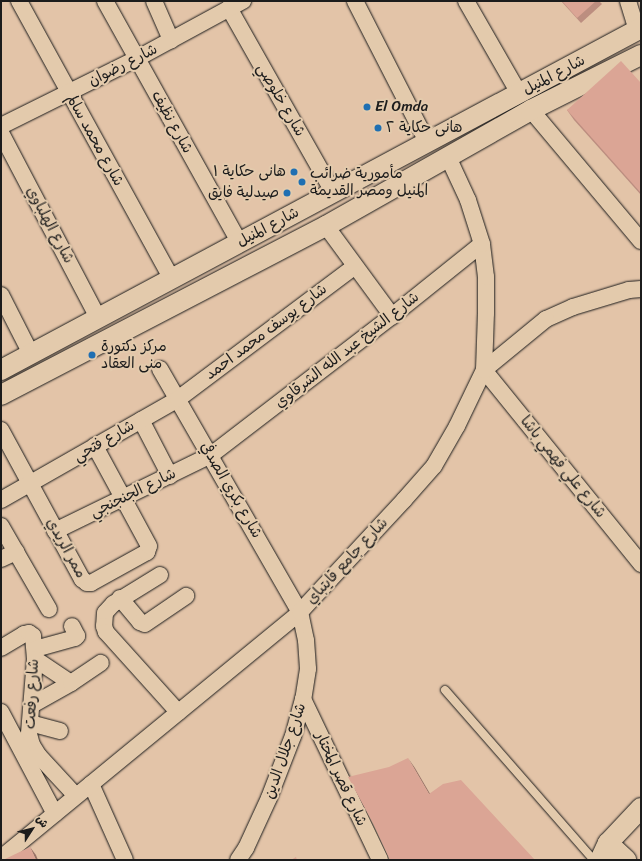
<!DOCTYPE html>
<html>
<head>
<meta charset="utf-8">
<style>
  body { margin:0 }
  #map { position:relative; width:642px; height:861px; overflow:hidden; background:#e3c4a8; font-family:Sriracha,"Playpen Sans Arabic",sans-serif }
  div>[style] { position:absolute }
  .roads { filter:drop-shadow(0 0 1px #1c1c1c) drop-shadow(0 0 1px #1c1c1c) }
  .service>* { height:8px; margin:-4px; padding:0 4px; transform-origin:4px; border-radius:4px; background:#e3caac }
  .minor>* { height:16px; margin:-8px; padding:0 8px; transform-origin:8px; border-radius:8px; background:#e3caac }
  .tertiary>* { height:20px; margin:-10px; padding:0 10px; transform-origin:10px; border-radius:10px; background:#e3caac }
  .wall>* { inset:0; background:#bc8e80 }
  .shaded-wall>* { inset:0; background:#997468 }
  .building>* { inset:0; background:#dba595 }
  .dots>* { width:11px; height:11px; translate:-50% -50%; box-sizing:border-box; border:2px solid #e3caac; border-radius:50% }
  span { translate:-50% -50%; white-space:nowrap; text-align:center; line-height:1.15; -webkit-text-stroke:4px #e3caac; paint-order:stroke }
  .street-label { font-size:15px; color:#1c1c1c }
  .poi-label { font-size:15px; color:#1c1c1c }
  .left { translate:0 -50%; text-align:left }
  .right { translate:-100% -50%; text-align:right }
  .frame { position:absolute; inset:0; border:2px solid #1c1c1c; pointer-events:none }
  .north { position:absolute; left:12px; top:809px; width:40px; height:40px; -webkit-text-stroke:3px #e3caac; paint-order:stroke; rotate:54deg; font-size:11px; font-weight:700; line-height:16px; text-align:center; color:#1c1c1c }
  .north::after { content:''; display:block; margin:auto; width:14px; height:18px; background:#1c1c1c; clip-path:polygon(50% 0,100% 100%,50% 72%,0 100%) }
</style>
</head>
<body>
<div id="map">
  <div class="roads">
    <div class="service">
      <i style="left:445px;top:690px;width:226px;rotate:48.8deg"></i>
    </div>
    <div class="minor">
      <i style="left:19px;top:1px;width:317px;rotate:61.2deg"></i>
      <i style="left:105px;top:1px;width:276px;rotate:60.9deg"></i>
      <i style="left:154px;top:1px;width:43px;rotate:66.4deg"></i>
      <i style="left:355px;top:1px;width:158px;rotate:62.9deg"></i>
      <i style="left:466px;top:1px;width:106px;rotate:60.1deg"></i>
      <i style="left:628px;top:1px;width:30px;rotate:73deg"></i>
      <i style="left:229px;top:8px;width:211px;rotate:60.5deg"></i>
      <i style="left:531px;top:110px;width:171px;rotate:50deg"></i>
      <i style="left:1px;top:126px;width:151px;rotate:-26.4deg"></i>
      <i style="left:136px;top:59px;width:122px;rotate:-28.5deg"></i>
      <i style="left:1px;top:133px;width:209px;rotate:62.3deg"></i>
      <i style="left:326px;top:226px;width:112px;rotate:53.7deg"></i>
      <i style="left:641px;top:289px;width:12px;rotate:175deg"></i>
      <i style="left:629px;top:290px;width:59px;rotate:163.1deg"></i>
      <i style="left:573px;top:307px;width:30px;rotate:156deg"></i>
      <i style="left:546px;top:319px;width:80px;rotate:140.6deg"></i>
      <i style="left:484px;top:370px;width:250px;rotate:51deg"></i>
      <i style="left:1px;top:295px;width:66px;rotate:63deg"></i>
      <i style="left:160px;top:369px;width:280px;rotate:60.1deg"></i>
      <i style="left:300px;top:612px;width:29px;rotate:78deg"></i>
      <i style="left:306px;top:640px;width:29px;rotate:86deg"></i>
      <i style="left:308px;top:669px;width:30px;rotate:99deg"></i>
      <i style="left:303px;top:699px;width:38px;rotate:105deg"></i>
      <i style="left:293px;top:736px;width:66px;rotate:111.2deg"></i>
      <i style="left:269px;top:798px;width:55px;rotate:114.7deg"></i>
      <i style="left:246px;top:848px;width:14px;rotate:124deg"></i>
      <i style="left:141px;top:420px;width:63px;rotate:62.6deg"></i>
      <i style="left:1px;top:430px;width:170px;rotate:61.5deg"></i>
      <i style="left:82px;top:579px;width:6px;rotate:39deg"></i>
      <i style="left:87px;top:583px;width:4px"></i>
      <i style="left:91px;top:583px;width:64px;rotate:-29deg"></i>
      <i style="left:147px;top:552px;width:6px;rotate:-72deg"></i>
      <i style="left:149px;top:546px;width:114px;rotate:-118.4deg"></i>
      <i style="left:1px;top:500px;width:204px;rotate:-29.7deg"></i>
      <i style="left:178px;top:399px;width:221px;rotate:-36.9deg"></i>
      <i style="left:1px;top:526px;width:96px;rotate:60deg"></i>
      <i style="left:55px;top:531px;width:174px;rotate:-26deg"></i>
      <i style="left:211px;top:455px;width:228px;rotate:-37.5deg"></i>
      <i style="left:392px;top:316px;width:115px;rotate:-38.7deg"></i>
      <i style="left:1px;top:559px;width:17px;rotate:-25deg"></i>
      <i style="left:160px;top:575px;width:55px;rotate:148.3deg"></i>
      <i style="left:113px;top:604px;width:12px;rotate:132deg"></i>
      <i style="left:105px;top:613px;width:13px;rotate:94deg"></i>
      <i style="left:104px;top:626px;width:6px;rotate:72deg"></i>
      <i style="left:106px;top:632px;width:108px;rotate:48deg"></i>
      <i style="left:120px;top:598px;width:31px;rotate:50deg"></i>
      <i style="left:140px;top:622px;width:5px;rotate:22deg"></i>
      <i style="left:145px;top:624px;width:50px;rotate:-34.3deg"></i>
      <i style="left:1px;top:648px;width:27px;rotate:-31deg"></i>
      <i style="left:24px;top:634px;width:5px;rotate:-11deg"></i>
      <i style="left:29px;top:633px;width:5px;rotate:37deg"></i>
      <i style="left:33px;top:636px;width:23px;rotate:85deg"></i>
      <i style="left:35px;top:659px;width:75px;rotate:94.6deg"></i>
      <i style="left:29px;top:734px;width:11px;rotate:75deg"></i>
      <i style="left:32px;top:745px;width:13px;rotate:58deg"></i>
      <i style="left:39px;top:756px;width:54px;rotate:47.2deg"></i>
      <i style="left:35px;top:649px;width:41px;rotate:-15.4deg"></i>
      <i style="left:75px;top:638px;width:3px;rotate:-45deg"></i>
      <i style="left:77px;top:636px;width:11px;rotate:-117deg"></i>
      <i style="left:35px;top:659px;width:43px;rotate:33.7deg"></i>
      <i style="left:303px;top:699px;width:178px;rotate:64.4deg"></i>
      <i style="left:32px;top:705px;width:45px;rotate:-29.4deg"></i>
      <i style="left:71px;top:683px;width:36px;rotate:-34deg"></i>
      <i style="left:1px;top:712px;width:115px;rotate:62.1deg"></i>
      <i style="left:30px;top:723px;width:31px;rotate:15deg"></i>
      <i style="left:91px;top:784px;width:83px;rotate:65.9deg"></i>
      <i style="left:1px;top:858px;width:387px;rotate:-39.4deg"></i>
      <i style="left:300px;top:612px;width:153px;rotate:-47.1deg"></i>
      <i style="left:404px;top:500px;width:45px;rotate:-48.6deg"></i>
      <i style="left:434px;top:466px;width:46px;rotate:-60.1deg"></i>
      <i style="left:457px;top:426px;width:62px;rotate:-64.3deg"></i>
      <i style="left:484px;top:370px;width:57px;rotate:-88deg"></i>
      <i style="left:486px;top:313px;width:36px;rotate:-90deg"></i>
      <i style="left:486px;top:277px;width:33px;rotate:-97deg"></i>
      <i style="left:482px;top:244px;width:46px;rotate:-107.7deg"></i>
      <i style="left:468px;top:200px;width:47px;rotate:-114.9deg"></i>
    </div>
    <div class="tertiary">
      <i style="left:1px;top:370px;width:726px;rotate:-28.12deg"></i>
      <i style="left:1px;top:395px;width:366px;rotate:-27.5deg"></i>
      <i style="left:326px;top:226px;width:236px;rotate:-29.5deg"></i>
      <i style="left:531px;top:110px;width:123px;rotate:-26.6deg"></i>
      <i style="left:608px;top:843px;width:25px;rotate:43deg"></i>
      <i style="left:600px;top:860px;width:19px;rotate:-65deg"></i>
      <i style="left:608px;top:843px;width:48px;rotate:-46.7deg"></i>
    </div>
  </div>
  <div class="wall">
    <i style="clip-path:polygon(561px 1px,599px 1px,602px 4px,581px 23px)"></i>
    <i style="clip-path:polygon(641px 83px,641px 195px,574px 120px,567px 110px)"></i>
  </div>
  <div class="shaded-wall">
    <i style="clip-path:polygon(408px 758px,415px 768px,436px 804px,429px 794px)"></i>
    <i style="clip-path:polygon(30px 847px,36px 855px,38px 860px,36px 860px)"></i>
  </div>
  <div class="building">
    <i style="clip-path:polygon(562px 1px,596px 1px,577px 18px)"></i>
    <i style="clip-path:polygon(621px 61px,641px 83px,641px 193px,567px 110px)"></i>
    <i style="clip-path:polygon(408px 758px,429px 794px,443px 784px,461px 780px,535px 860px,390px 860px,374px 825px,348px 777px,389px 767px)"></i>
    <i style="clip-path:polygon(30px 847px,36px 860px,3px 860px)"></i>
    <i style="clip-path:polygon(296px 857px,297px 860px,291px 860px)"></i>
  </div>
  <div class="dots">
    <i style="left:367px;top:107px;background:#1f6fb2"></i>
    <i style="left:378px;top:128px;background:#1f6fb2"></i>
    <i style="left:294px;top:172px;background:#1f6fb2"></i>
    <i style="left:302px;top:182px;background:#1f6fb2"></i>
    <i style="left:287px;top:193px;background:#1f6fb2"></i>
    <i style="left:92px;top:355px;background:#1f6fb2"></i>
  </div>
  <div class="street-label">
    <span style="left:123px;top:65px;rotate:-27deg">شارع رضوان</span>
    <span style="left:554px;top:75px;rotate:-28deg">شارع المنيل</span>
    <span style="left:281px;top:100px;rotate:60deg">شارع خلوصي</span>
    <span style="left:172px;top:122px;rotate:61deg">شارع نظيف</span>
    <span style="left:95px;top:140px;rotate:61deg">شارع محمد سالم</span>
    <span style="left:50px;top:225px;rotate:62deg">شارع الهلباوي</span>
    <span style="left:268px;top:227px;rotate:-28deg">شارع المنيل</span>
    <span style="left:266px;top:332px;rotate:-37deg">شارع يوسف محمد احمد</span>
    <span style="left:347px;top:350px;rotate:-38deg">شارع الشيخ عبد الله الشرقاوي</span>
    <span style="left:104px;top:441px;rotate:-30deg">شارع فتحي</span>
    <span style="left:563px;top:467px;rotate:51deg">شارع علي فهمي باشا</span>
    <span style="left:231px;top:490px;rotate:60deg">شارع بكري الصدفي</span>
    <span style="left:133px;top:493px;rotate:-26deg">شارع الجنجنجي</span>
    <span style="left:66px;top:548px;rotate:61deg">ممر الريدي</span>
    <span style="left:347px;top:561px;rotate:-47deg">شارع جامع قايتباي</span>
    <span style="left:32px;top:694px;rotate:-87deg">شارع رفعت</span>
    <span style="left:285px;top:751px;rotate:-71deg">شارع جلال الدين</span>
    <span style="left:341px;top:779px;rotate:65deg">شارع قصر المختار</span>
  </div>
  <div class="poi-label">
    <span class="left" style="left:375px;top:107px">El Omda</span>
    <span class="left" style="left:386px;top:128px">هانى حكاية ٢</span>
    <span class="right" style="left:286px;top:172px">هانى حكاية ١</span>
    <span class="left" style="left:310px;top:182px">مأمورية ضرائب<br>المنيل ومصر القديمة</span>
    <span class="right" style="left:279px;top:193px">صيدلية فايق</span>
    <span class="left" style="left:101px;top:355px">مركز دكتورة<br>منى العقاد</span>
  </div>
  <div class="frame"></div>
  <div class="north">ش</div>
</div>
</body>
</html>
